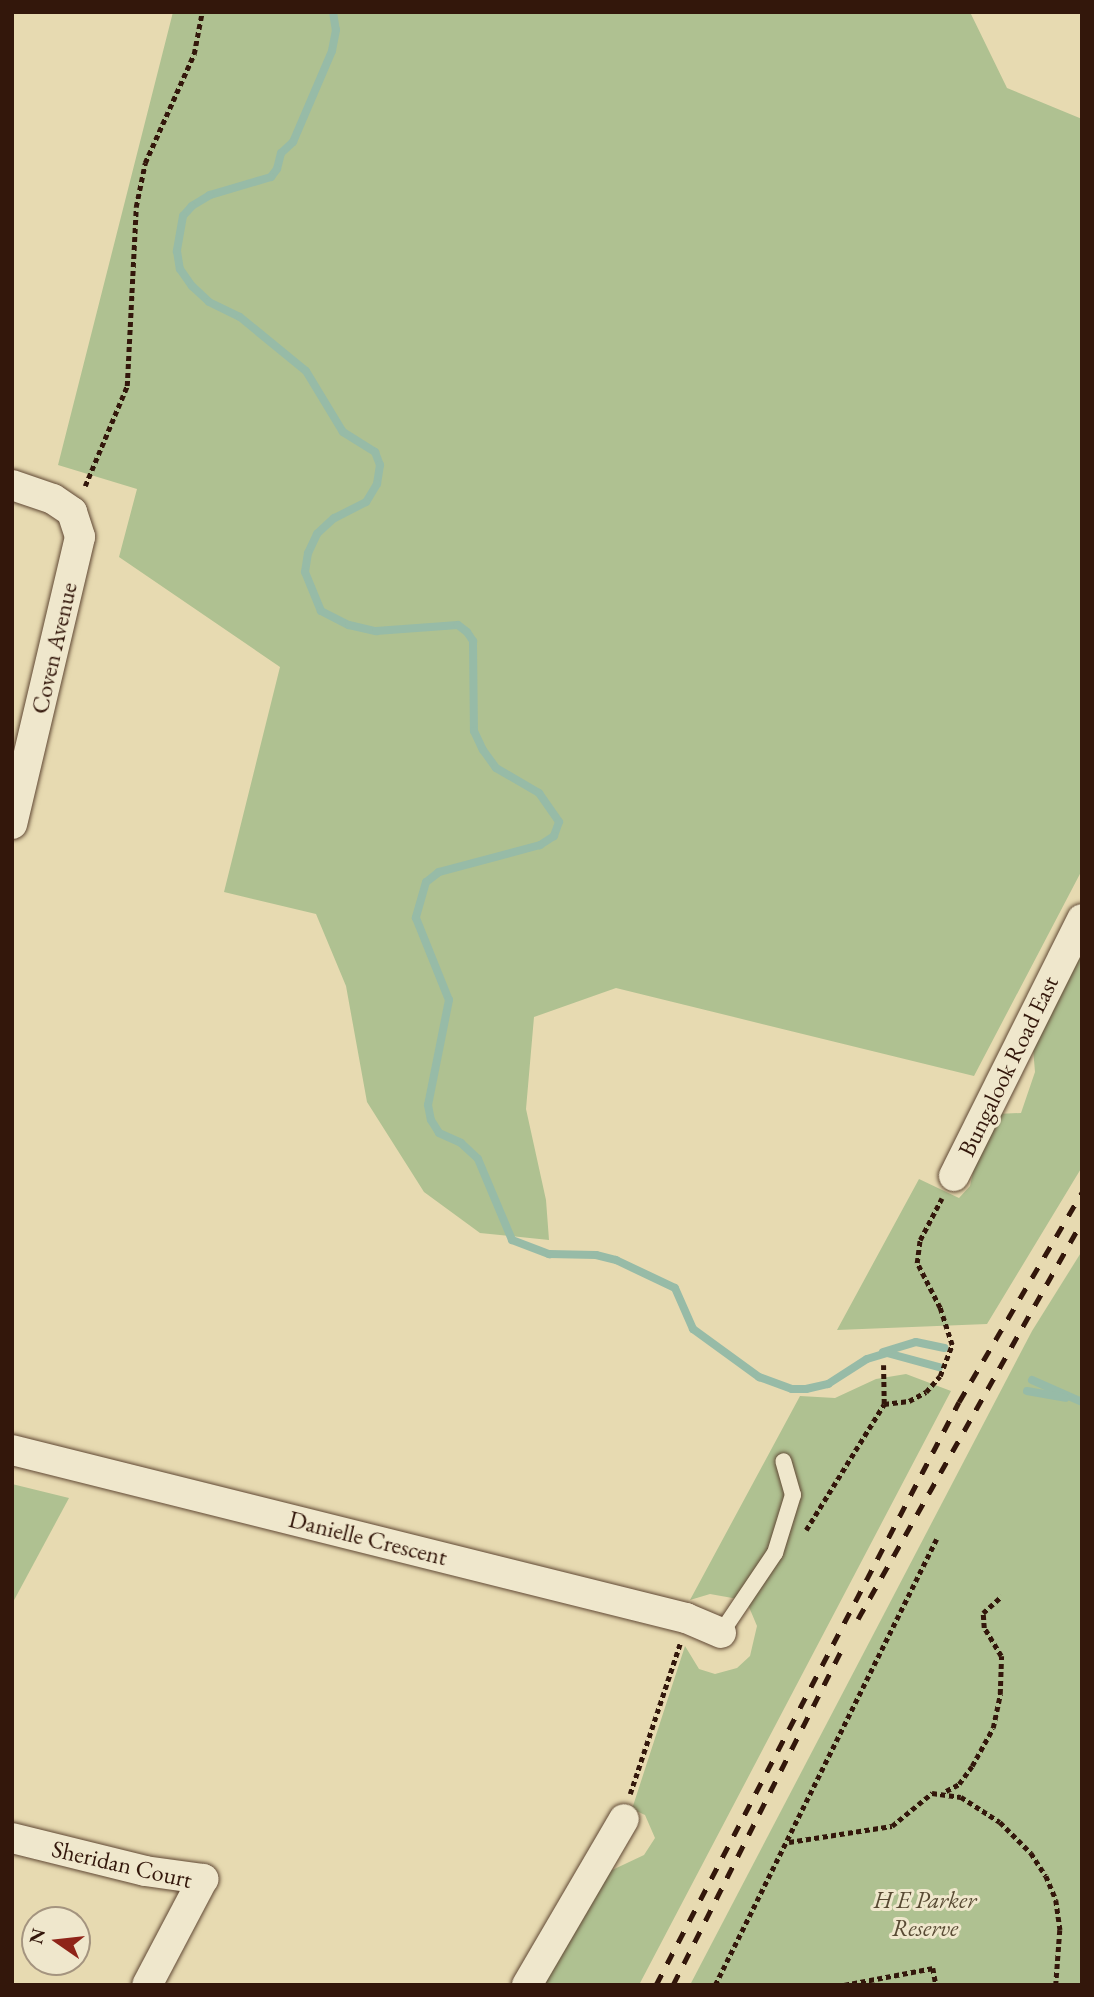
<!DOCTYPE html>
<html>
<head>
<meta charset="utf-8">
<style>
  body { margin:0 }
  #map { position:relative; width:1094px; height:1997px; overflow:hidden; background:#e7dab1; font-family:"EB Garamond",serif }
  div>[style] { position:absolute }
  .green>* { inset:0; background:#afc191 }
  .stream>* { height:8px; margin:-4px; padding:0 4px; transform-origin:4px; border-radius:4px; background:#97bba7 }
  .path>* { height:4.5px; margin-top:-2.25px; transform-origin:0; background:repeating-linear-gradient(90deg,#33170b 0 5px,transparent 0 8.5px) }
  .roads { filter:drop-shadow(0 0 2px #604834) drop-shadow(0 0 2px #604834) }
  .lane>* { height:16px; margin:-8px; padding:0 8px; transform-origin:8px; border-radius:8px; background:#efe7cc }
  .street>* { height:30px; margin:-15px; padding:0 15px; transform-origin:15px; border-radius:15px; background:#efe7cc }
  .rail>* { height:5px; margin-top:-2.5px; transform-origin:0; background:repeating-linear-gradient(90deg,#33170b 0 12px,transparent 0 24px) }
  span { translate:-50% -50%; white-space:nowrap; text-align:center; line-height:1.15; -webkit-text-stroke:6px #efe7cc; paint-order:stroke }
  .street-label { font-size:24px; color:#33170b }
  .park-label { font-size:24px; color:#584a33; font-style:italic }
  .frame { position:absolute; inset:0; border:14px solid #33170b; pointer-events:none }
  .north { position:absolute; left:21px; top:1906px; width:70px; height:70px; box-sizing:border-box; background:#efe7cc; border:2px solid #a4947f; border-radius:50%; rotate:284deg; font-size:19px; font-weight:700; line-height:28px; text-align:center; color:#33170b }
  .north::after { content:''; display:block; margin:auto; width:24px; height:32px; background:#8f2418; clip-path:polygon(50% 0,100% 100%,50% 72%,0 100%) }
</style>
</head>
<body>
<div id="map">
  <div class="green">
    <i style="clip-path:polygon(173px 12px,970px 12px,1007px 88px,1082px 119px,1082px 870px,974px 1076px,616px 988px,534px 1017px,526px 1109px,546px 1200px,549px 1240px,480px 1233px,424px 1192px,367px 1102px,346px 986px,316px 914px,224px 892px,280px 667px,119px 557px,137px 489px,58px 465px)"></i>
    <i style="clip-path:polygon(1082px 937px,1082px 1167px,987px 1324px,837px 1330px,919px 1179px,959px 1198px,970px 1186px,978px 1150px,996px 1114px,1021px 1113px,1035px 1072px,1032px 1036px)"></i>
    <i style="clip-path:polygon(1082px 1251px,1082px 1985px,690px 1985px,1032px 1331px)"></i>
    <i style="clip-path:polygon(906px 1374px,951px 1391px,639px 1985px,541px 1985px,608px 1872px,644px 1855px,655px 1838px,645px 1815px,632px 1809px,685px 1646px,699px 1669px,715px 1674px,737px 1668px,750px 1656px,757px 1626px,749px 1607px,738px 1599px,710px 1594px,690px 1600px,800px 1396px,835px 1398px,876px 1379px)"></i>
    <i style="clip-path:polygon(12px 1484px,69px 1498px,12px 1604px)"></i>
  </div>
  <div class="stream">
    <i style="left:333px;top:12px;width:18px;rotate:81deg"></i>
    <i style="left:336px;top:30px;width:21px;rotate:101deg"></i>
    <i style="left:332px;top:51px;width:99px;rotate:113.2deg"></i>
    <i style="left:293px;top:142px;width:16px;rotate:137deg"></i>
    <i style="left:281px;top:153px;width:16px;rotate:104deg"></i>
    <i style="left:277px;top:169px;width:10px;rotate:127deg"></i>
    <i style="left:271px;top:177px;width:64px;rotate:163.6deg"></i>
    <i style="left:210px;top:195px;width:21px;rotate:149deg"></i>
    <i style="left:192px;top:206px;width:13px;rotate:132deg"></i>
    <i style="left:183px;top:216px;width:36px;rotate:100deg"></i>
    <i style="left:177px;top:251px;width:18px;rotate:81deg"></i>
    <i style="left:180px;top:269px;width:21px;rotate:55deg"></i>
    <i style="left:192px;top:286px;width:23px;rotate:43deg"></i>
    <i style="left:209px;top:302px;width:34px;rotate:26deg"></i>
    <i style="left:240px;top:317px;width:85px;rotate:39.3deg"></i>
    <i style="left:306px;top:371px;width:71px;rotate:58.8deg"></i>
    <i style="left:343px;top:432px;width:38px;rotate:32deg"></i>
    <i style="left:375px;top:452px;width:14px;rotate:69deg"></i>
    <i style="left:380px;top:465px;width:19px;rotate:99deg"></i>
    <i style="left:377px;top:484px;width:21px;rotate:121deg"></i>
    <i style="left:366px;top:502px;width:36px;rotate:153deg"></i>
    <i style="left:334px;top:518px;width:23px;rotate:137deg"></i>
    <i style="left:317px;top:534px;width:21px;rotate:115deg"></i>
    <i style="left:308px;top:553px;width:19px;rotate:99deg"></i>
    <i style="left:305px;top:572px;width:42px;rotate:67.7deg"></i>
    <i style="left:321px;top:611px;width:31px;rotate:27deg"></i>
    <i style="left:349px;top:625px;width:28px;rotate:13deg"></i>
    <i style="left:376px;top:631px;width:82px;rotate:-4.2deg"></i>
    <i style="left:458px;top:625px;width:11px;rotate:38deg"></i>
    <i style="left:467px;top:632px;width:11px;rotate:56deg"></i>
    <i style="left:473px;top:641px;width:90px;rotate:89.4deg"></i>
    <i style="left:474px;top:731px;width:21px;rotate:65deg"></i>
    <i style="left:483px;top:750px;width:22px;rotate:54deg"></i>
    <i style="left:496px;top:768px;width:50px;rotate:30.2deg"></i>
    <i style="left:539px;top:793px;width:35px;rotate:55deg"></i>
    <i style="left:559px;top:822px;width:15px;rotate:110deg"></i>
    <i style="left:554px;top:836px;width:17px;rotate:147deg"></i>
    <i style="left:540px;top:845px;width:105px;rotate:165deg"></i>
    <i style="left:439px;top:872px;width:16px;rotate:142deg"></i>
    <i style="left:426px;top:882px;width:37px;rotate:106deg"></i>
    <i style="left:416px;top:918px;width:88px;rotate:68.1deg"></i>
    <i style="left:449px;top:1000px;width:107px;rotate:101.3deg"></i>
    <i style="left:428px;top:1105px;width:15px;rotate:79deg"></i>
    <i style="left:431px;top:1120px;width:15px;rotate:58deg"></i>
    <i style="left:439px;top:1133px;width:24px;rotate:24deg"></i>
    <i style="left:461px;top:1143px;width:23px;rotate:43deg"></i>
    <i style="left:478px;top:1159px;width:88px;rotate:67.2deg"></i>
    <i style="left:512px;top:1240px;width:40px;rotate:21deg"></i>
    <i style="left:549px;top:1254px;width:47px;rotate:1.2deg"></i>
    <i style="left:596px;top:1255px;width:21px;rotate:14deg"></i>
    <i style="left:616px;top:1260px;width:65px;rotate:25.4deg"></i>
    <i style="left:675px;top:1288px;width:45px;rotate:66.3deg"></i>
    <i style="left:693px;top:1329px;width:82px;rotate:36deg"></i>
    <i style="left:759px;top:1377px;width:35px;rotate:20deg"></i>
    <i style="left:792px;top:1389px;width:14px"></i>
    <i style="left:806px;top:1389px;width:23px;rotate:-13deg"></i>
    <i style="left:828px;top:1384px;width:46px;rotate:-32.7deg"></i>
    <i style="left:867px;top:1359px;width:21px;rotate:-17deg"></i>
    <i style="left:887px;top:1353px;width:54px;rotate:15.1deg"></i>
    <i style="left:883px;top:1352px;width:34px;rotate:-17deg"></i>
    <i style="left:916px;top:1342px;width:29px;rotate:12deg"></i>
    <i style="left:1032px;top:1380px;width:55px;rotate:23.7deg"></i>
    <i style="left:1027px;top:1391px;width:39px;rotate:10deg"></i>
  </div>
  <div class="path">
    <i style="left:85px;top:486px;width:108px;rotate:-67.2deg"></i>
    <i style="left:127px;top:386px;width:179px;rotate:-87.1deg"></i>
    <i style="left:136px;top:207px;width:45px;rotate:-78.4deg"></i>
    <i style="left:145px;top:163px;width:120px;rotate:-65.8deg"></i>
    <i style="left:194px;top:54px;width:43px;rotate:-79.2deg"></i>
    <i style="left:884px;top:1404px;width:25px;rotate:-7deg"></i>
    <i style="left:909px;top:1401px;width:19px;rotate:-28deg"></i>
    <i style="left:926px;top:1392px;width:21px;rotate:-49deg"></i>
    <i style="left:940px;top:1376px;width:33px;rotate:-69deg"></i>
    <i style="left:952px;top:1345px;width:39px;rotate:-108deg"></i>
    <i style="left:940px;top:1308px;width:51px;rotate:-117.1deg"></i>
    <i style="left:917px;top:1263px;width:23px;rotate:-83deg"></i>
    <i style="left:920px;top:1240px;width:47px;rotate:-62.4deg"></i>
    <i style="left:806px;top:1530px;width:148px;rotate:-58.2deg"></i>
    <i style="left:884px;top:1404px;width:39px;rotate:-91deg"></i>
    <i style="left:946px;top:1791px;width:15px;rotate:-28deg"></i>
    <i style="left:959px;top:1784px;width:22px;rotate:-54deg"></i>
    <i style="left:972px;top:1766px;width:43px;rotate:-61.1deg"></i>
    <i style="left:993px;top:1728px;width:35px;rotate:-78deg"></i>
    <i style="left:1000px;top:1694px;width:38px;rotate:-88deg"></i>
    <i style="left:1001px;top:1656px;width:33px;rotate:-121deg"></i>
    <i style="left:984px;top:1628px;width:15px;rotate:-94deg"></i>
    <i style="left:983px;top:1613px;width:25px;rotate:-42deg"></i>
    <i style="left:630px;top:1794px;width:158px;rotate:-71.6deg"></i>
    <i style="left:789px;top:1842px;width:104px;rotate:-8.8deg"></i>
    <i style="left:892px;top:1826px;width:52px;rotate:-39.5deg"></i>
    <i style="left:932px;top:1793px;width:29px;rotate:8deg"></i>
    <i style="left:961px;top:1797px;width:46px;rotate:32.7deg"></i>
    <i style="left:1000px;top:1822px;width:44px;rotate:45deg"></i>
    <i style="left:1031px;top:1853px;width:27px;rotate:57deg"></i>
    <i style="left:1046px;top:1876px;width:26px;rotate:67deg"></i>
    <i style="left:1056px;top:1900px;width:30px;rotate:82deg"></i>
    <i style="left:1060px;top:1930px;width:55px;rotate:94.2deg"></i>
    <i style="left:715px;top:1985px;width:498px;rotate:-63.6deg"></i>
    <i style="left:844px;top:1985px;width:91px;rotate:-10.8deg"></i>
    <i style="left:933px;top:1968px;width:17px;rotate:80deg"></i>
  </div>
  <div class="roads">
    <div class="lane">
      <i style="left:721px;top:1633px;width:97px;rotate:-56deg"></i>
      <i style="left:775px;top:1553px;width:61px;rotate:-72.8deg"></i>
      <i style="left:793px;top:1495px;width:35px;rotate:-106deg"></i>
    </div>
    <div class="street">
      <i style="left:12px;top:485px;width:43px;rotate:18.9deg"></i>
      <i style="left:53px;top:499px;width:23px;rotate:34deg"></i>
      <i style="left:72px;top:512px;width:26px;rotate:72deg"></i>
      <i style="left:80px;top:537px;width:295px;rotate:103.3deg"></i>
      <i style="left:954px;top:1176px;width:287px;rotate:-63.5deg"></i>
      <i style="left:12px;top:1450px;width:695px;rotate:14deg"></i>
      <i style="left:686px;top:1618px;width:38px;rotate:23deg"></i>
      <i style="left:12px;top:1838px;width:137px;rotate:13.9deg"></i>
      <i style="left:145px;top:1871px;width:59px;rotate:7.9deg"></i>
      <i style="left:203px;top:1879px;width:120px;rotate:117.8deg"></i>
      <i style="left:527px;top:1985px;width:192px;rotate:-59.7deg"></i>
    </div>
  </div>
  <div class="rail">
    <i style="left:858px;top:1619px;width:456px;rotate:-60.6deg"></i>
    <i style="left:656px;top:1985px;width:657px;rotate:-62.54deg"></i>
    <i style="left:959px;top:1402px;width:243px;rotate:-59.6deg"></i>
    <i style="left:673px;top:1985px;width:383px;rotate:-63.3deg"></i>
  </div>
  <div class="street-label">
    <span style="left:54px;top:648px;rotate:-77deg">Coven Avenue</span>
    <span style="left:1008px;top:1066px;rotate:-64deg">Bungalook Road East</span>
    <span style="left:368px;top:1538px;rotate:14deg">Danielle Crescent</span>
    <span style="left:122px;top:1864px;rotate:13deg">Sheridan Court</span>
  </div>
  <div class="park-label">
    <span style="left:925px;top:1914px">H E Parker<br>Reserve</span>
  </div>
  <div class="frame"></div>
  <div class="north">N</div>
</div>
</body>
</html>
